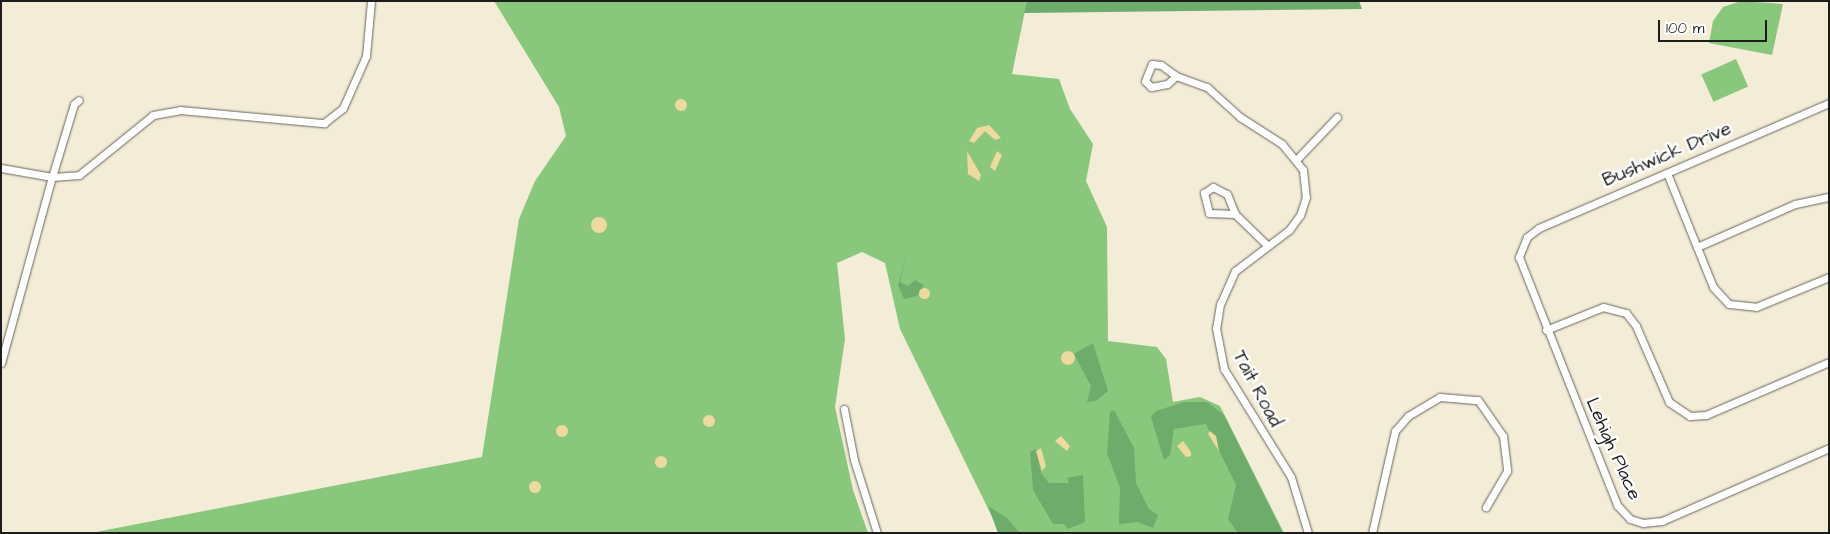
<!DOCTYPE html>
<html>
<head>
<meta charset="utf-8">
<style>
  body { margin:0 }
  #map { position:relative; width:1830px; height:534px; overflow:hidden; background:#f3ecd7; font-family:"Architects Daughter",sans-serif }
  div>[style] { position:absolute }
  .green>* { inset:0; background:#89c77d; transform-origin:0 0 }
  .forest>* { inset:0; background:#6eac6c }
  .sand>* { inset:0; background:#eeda9e }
  .round { border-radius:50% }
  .roads { filter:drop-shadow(0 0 1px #67655d) drop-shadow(0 0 1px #67655d) }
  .minor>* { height:7px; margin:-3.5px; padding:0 3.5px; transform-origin:3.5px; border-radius:3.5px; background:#fff }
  span { translate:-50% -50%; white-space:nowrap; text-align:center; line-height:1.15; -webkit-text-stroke:5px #fff; paint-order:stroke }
  .street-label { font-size:19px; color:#1c1c1c }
  .frame { position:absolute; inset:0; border:2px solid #1c1c1c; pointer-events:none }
  .scale { position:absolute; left:1658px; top:20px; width:109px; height:22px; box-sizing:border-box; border:2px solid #1c1c1c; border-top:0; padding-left:6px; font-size:15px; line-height:18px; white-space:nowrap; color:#1c1c1c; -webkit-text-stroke:4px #fff; paint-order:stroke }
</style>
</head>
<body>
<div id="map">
  <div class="green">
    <i style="clip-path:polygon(494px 1px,1027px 1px,1012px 74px,1059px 79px,1070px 109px,1093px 144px,1086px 181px,1107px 227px,1108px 341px,1157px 347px,1166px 359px,1173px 402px,1200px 397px,1220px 406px,1284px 533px,1000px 533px,900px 329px,885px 263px,862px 252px,837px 263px,845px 339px,835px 407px,853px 490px,868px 533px,91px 533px,482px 457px,519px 219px,535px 181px,566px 136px,559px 107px)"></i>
    <i style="clip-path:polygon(1741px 1px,1783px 4px,1772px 55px,1709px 43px,1713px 21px,1723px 7px)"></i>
    <i style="left:1736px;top:59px;width:30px;height:38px;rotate:66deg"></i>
  </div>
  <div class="forest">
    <i style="clip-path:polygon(1027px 1px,1359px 1px,1362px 9px,1024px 13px)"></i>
    <i style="clip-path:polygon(906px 256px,900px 282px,908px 286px,915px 280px,924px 285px,917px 296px,904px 299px,898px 285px)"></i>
    <i style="clip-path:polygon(1093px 343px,1108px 391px,1096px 401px,1087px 402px,1091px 386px,1074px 354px)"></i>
    <i style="clip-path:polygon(1184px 402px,1207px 402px,1224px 415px,1283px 533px,1238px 533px,1228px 519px,1236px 485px,1206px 424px,1174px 429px,1170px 455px,1164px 460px,1151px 417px,1156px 411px)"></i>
    <i style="clip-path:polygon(1114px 410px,1134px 448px,1136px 483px,1149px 509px,1158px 515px,1153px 528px,1138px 522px,1119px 524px,1120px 488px,1107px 453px,1110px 412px)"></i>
    <i style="clip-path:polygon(1036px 449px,1041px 473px,1049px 483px,1069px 483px,1067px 478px,1083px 475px,1085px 522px,1068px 529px,1064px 524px,1053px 524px,1033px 490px,1030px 452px)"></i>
    <i style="clip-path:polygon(988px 506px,1007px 518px,1020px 533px,998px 533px)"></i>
  </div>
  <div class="sand">
    <i class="round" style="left:675px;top:99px;width:12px;height:12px"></i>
    <i style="clip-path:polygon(989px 125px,1001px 138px,995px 140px,985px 131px,974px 143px,969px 141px,977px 128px)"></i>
    <i style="clip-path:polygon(967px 151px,981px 175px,979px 181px,968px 174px)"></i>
    <i style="clip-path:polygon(997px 151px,1002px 155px,995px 171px,990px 167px)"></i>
    <i class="round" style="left:591px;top:217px;width:16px;height:16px"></i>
    <i class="round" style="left:918.5px;top:287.5px;width:11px;height:11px"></i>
    <i class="round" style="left:1061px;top:351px;width:14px;height:14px"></i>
    <i class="round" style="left:703px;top:415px;width:12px;height:12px"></i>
    <i class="round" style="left:556px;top:425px;width:12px;height:12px"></i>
    <i style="clip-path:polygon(1210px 431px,1216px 436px,1219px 451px,1208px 434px)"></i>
    <i style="clip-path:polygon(1061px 436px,1070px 446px,1067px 451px,1055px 441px)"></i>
    <i style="clip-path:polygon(1183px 441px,1191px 452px,1191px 456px,1186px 457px,1177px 446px)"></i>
    <i style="clip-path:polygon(1041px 448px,1046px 466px,1042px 471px,1036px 451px)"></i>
    <i class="round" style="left:655px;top:456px;width:12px;height:12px"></i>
    <i class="round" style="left:529px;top:481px;width:12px;height:12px"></i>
  </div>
  <div class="roads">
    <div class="minor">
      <i style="left:1176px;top:76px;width:12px;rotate:138deg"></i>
      <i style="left:1167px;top:84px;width:16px;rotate:169deg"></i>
      <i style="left:1151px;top:87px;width:8px;rotate:-135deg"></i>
      <i style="left:1145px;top:81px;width:18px;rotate:-68deg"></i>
      <i style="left:1152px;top:64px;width:9px;rotate:6deg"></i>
      <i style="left:1161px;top:65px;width:19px;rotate:36deg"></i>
      <i style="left:1176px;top:76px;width:33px;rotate:20deg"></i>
      <i style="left:1207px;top:87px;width:45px;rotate:42.3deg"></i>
      <i style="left:1240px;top:117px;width:50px;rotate:32.7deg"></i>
      <i style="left:1282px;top:144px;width:33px;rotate:51deg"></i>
      <i style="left:1303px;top:170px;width:27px;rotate:84deg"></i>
      <i style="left:1306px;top:197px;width:19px;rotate:108deg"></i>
      <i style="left:1300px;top:215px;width:19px;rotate:126deg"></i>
      <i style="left:1289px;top:230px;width:68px;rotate:142.8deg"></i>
      <i style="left:1235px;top:271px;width:36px;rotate:114deg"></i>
      <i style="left:1220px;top:304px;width:24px;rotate:99deg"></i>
      <i style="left:1216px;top:328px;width:42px;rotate:79deg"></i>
      <i style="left:1224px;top:369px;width:127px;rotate:58.2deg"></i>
      <i style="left:1291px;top:477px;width:59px;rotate:73.1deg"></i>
      <i style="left:1829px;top:103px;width:316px;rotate:156.7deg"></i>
      <i style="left:1539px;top:228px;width:15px;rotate:143deg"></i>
      <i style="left:1527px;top:237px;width:22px;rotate:112deg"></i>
      <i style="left:1519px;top:257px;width:267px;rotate:68.4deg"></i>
      <i style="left:1617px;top:505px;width:19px;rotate:47deg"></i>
      <i style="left:1630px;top:519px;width:14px;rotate:17deg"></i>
      <i style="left:1643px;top:523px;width:19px;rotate:-6deg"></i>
      <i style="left:1662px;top:521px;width:182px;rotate:-23.6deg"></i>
      <i style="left:1297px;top:159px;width:58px;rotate:-46.4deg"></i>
      <i style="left:1px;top:168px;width:52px;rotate:10deg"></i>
      <i style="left:52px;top:177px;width:76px;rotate:-73.2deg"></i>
      <i style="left:74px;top:104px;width:6px;rotate:-39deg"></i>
      <i style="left:1667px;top:173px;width:123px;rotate:68deg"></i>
      <i style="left:1713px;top:287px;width:23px;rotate:47deg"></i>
      <i style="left:1729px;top:304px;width:27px;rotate:6deg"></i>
      <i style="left:1756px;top:307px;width:79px;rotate:-22.3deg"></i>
      <i style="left:1235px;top:214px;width:26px;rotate:-178deg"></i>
      <i style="left:1209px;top:213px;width:21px;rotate:-104deg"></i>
      <i style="left:1204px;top:193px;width:11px;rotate:-34deg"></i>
      <i style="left:1213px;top:187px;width:16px;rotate:27deg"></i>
      <i style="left:1227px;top:194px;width:22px;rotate:68deg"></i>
      <i style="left:1235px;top:214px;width:43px;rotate:44.1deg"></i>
      <i style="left:1697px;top:247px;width:107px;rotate:-23.7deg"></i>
      <i style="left:1795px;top:204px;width:35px;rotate:-12deg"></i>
      <i style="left:1546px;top:330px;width:61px;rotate:-22deg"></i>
      <i style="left:1603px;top:307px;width:24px;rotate:15deg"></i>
      <i style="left:1626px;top:313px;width:16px;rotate:52deg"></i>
      <i style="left:1636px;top:326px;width:83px;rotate:66.5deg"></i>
      <i style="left:1669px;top:402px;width:25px;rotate:34deg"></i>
      <i style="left:1690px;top:416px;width:16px;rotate:-4deg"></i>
      <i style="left:1706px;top:415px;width:134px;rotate:-23.3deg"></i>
      <i style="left:1px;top:363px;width:193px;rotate:-74.7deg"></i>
      <i style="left:52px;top:177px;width:27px;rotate:-4deg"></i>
      <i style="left:79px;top:175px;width:95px;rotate:-39deg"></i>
      <i style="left:153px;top:115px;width:27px;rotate:-10deg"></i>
      <i style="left:180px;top:110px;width:145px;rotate:5.2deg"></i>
      <i style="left:324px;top:123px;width:24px;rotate:-38deg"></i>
      <i style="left:343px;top:108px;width:57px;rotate:-66.1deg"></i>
      <i style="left:366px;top:56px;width:55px;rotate:-84.8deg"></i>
      <i style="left:844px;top:409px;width:52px;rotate:78.9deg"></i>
      <i style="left:854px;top:460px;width:77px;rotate:72.5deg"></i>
      <i style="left:1372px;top:533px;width:105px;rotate:-77.3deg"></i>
      <i style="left:1395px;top:431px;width:20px;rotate:-49deg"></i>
      <i style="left:1408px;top:416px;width:37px;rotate:-31deg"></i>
      <i style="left:1440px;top:397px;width:38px;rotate:5deg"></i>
      <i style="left:1478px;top:400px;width:44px;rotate:55.2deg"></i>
      <i style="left:1503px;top:436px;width:35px;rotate:83deg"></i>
      <i style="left:1507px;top:471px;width:42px;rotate:120.3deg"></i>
    </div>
  </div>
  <div class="street-label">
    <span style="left:1667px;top:155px;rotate:-23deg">Bushwick Drive</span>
    <span style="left:1257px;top:389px;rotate:62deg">Tait Road</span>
    <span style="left:1613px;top:449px;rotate:66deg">Lehigh Place</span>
  </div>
  <div class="frame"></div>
  <div class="scale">100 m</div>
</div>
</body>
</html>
